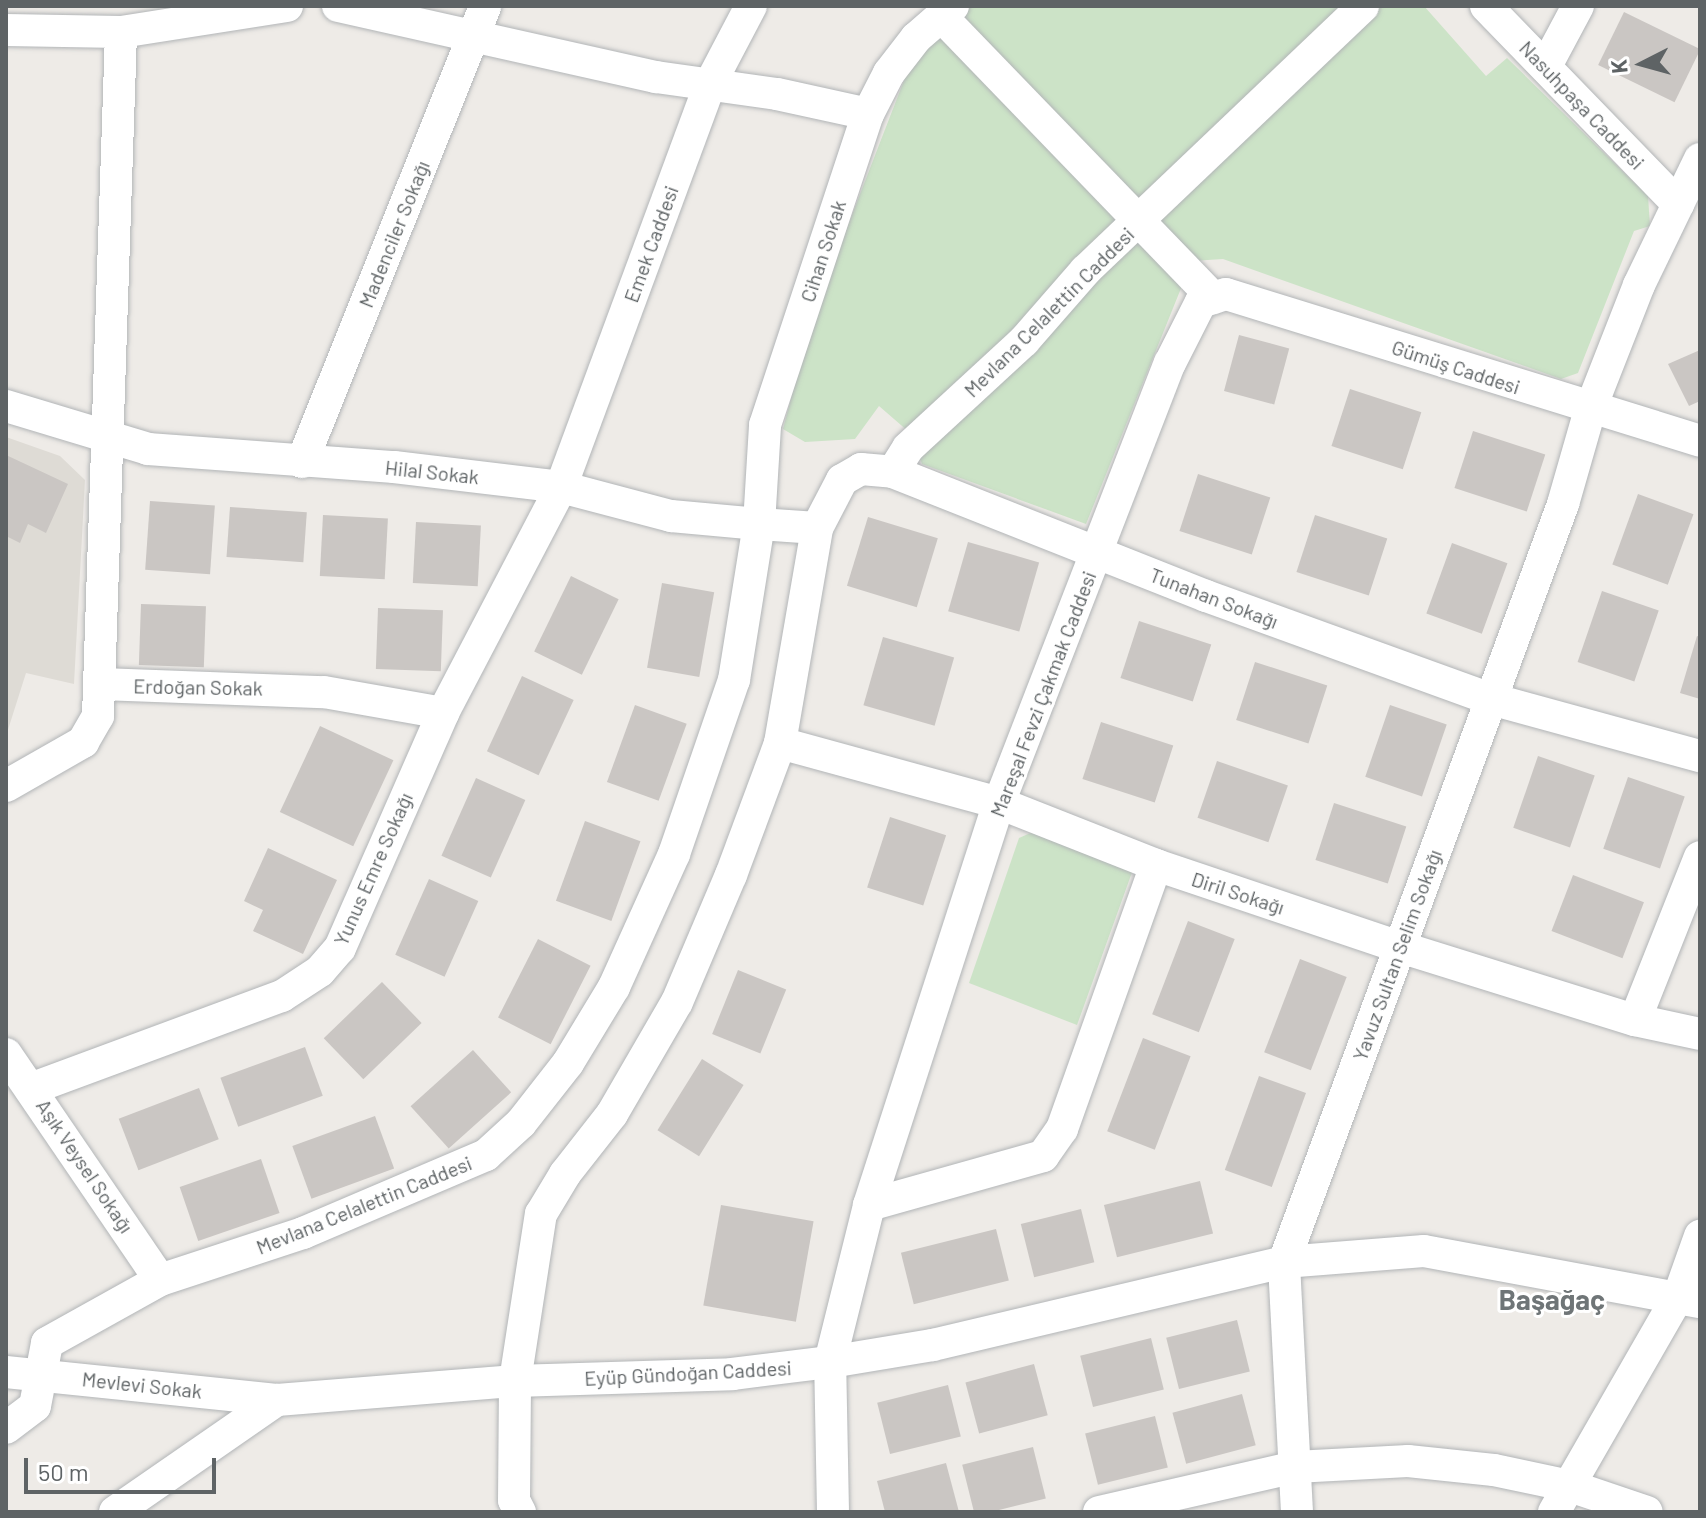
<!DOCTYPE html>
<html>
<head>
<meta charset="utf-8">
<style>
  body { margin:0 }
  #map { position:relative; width:1706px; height:1518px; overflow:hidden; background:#eeebe7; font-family:Barlow,sans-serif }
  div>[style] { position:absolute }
  .education>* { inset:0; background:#dedbd5 }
  .green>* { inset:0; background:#cce3c7 }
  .building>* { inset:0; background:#cac6c3; transform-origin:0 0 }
  .roads { filter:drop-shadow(0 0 2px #b2b5b7) drop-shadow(0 0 2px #b2b5b7) }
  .minor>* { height:32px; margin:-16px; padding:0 16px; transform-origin:16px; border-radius:16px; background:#fff }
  span { translate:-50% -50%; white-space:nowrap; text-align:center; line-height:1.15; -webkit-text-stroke:6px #fff; paint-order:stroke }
  .street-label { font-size:20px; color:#5e6365 }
  .district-label { font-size:28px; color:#6f7577; font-weight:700 }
  .frame { position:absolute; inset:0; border:8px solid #5e6365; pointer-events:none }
  .north { position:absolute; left:1602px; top:24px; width:80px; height:80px; -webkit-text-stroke:6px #fff; paint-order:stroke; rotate:264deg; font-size:22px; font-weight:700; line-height:32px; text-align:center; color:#5e6365 }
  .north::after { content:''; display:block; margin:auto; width:28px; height:36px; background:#5e6365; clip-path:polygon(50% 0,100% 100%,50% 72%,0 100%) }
  .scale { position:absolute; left:24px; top:1458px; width:192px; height:36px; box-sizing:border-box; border:4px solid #5e6365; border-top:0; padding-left:10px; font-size:24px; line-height:28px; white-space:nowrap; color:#5e6365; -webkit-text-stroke:6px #fff; paint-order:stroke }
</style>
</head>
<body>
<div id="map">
  <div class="education">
    <i style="clip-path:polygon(6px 437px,60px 456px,85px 480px,74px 684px,26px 673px,6px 736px)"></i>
  </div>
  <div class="green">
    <i style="clip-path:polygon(972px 6px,1424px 6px,1486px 76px,1507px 58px,1648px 196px,1650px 226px,1634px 231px,1578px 373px,1561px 379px,1223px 259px,1192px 261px,1086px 524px,922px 464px,909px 432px,879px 406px,855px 439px,805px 442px,783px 429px,812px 318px,910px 65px)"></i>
    <i style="clip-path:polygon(1035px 831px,1135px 864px,1077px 1025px,969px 983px,1019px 838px)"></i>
  </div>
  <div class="building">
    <i style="left:1624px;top:12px;width:85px;height:59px;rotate:26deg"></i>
    <i style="left:1239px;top:335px;width:52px;height:58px;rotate:15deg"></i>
    <i style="clip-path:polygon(1700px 350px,1700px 401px,1689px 406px,1668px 364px)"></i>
    <i style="left:1350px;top:389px;width:75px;height:60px;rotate:18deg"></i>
    <i style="left:1473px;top:431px;width:76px;height:60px;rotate:18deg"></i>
    <i style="clip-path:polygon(6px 455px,68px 484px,46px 533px,28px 524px,20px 543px,6px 536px)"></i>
    <i style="left:1198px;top:474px;width:76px;height:60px;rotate:18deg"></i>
    <i style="left:1638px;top:494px;width:59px;height:75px;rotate:20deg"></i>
    <i style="left:150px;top:501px;width:65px;height:69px;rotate:4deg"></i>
    <i style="left:230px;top:507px;width:77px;height:50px;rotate:4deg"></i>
    <i style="left:323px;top:515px;width:65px;height:61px;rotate:3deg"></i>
    <i style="left:1315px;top:515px;width:76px;height:60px;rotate:18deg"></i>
    <i style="left:868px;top:517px;width:73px;height:72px;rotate:17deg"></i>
    <i style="left:416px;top:522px;width:65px;height:61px;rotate:3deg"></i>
    <i style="left:968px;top:542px;width:74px;height:72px;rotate:16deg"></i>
    <i style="left:1452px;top:543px;width:59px;height:75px;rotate:20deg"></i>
    <i style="left:571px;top:576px;width:53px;height:84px;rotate:26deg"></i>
    <i style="left:662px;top:583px;width:53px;height:86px;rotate:10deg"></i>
    <i style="left:1602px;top:591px;width:60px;height:75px;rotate:19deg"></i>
    <i style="left:141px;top:604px;width:65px;height:61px;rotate:2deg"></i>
    <i style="left:378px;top:608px;width:65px;height:61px;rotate:2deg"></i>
    <i style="left:1139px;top:621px;width:76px;height:60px;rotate:18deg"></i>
    <i style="clip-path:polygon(1697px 636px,1700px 637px,1700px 699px,1680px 693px)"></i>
    <i style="left:883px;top:637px;width:74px;height:71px;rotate:16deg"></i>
    <i style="left:1255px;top:662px;width:76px;height:61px;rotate:18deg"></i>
    <i style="left:522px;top:676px;width:57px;height:83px;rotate:25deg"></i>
    <i style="left:635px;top:705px;width:55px;height:82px;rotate:20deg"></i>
    <i style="left:1390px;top:705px;width:60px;height:76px;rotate:19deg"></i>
    <i style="left:1101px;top:722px;width:76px;height:60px;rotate:18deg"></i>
    <i style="left:320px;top:726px;width:81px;height:95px;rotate:25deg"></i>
    <i style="left:1538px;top:756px;width:60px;height:76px;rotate:19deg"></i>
    <i style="left:1217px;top:761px;width:75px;height:60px;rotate:19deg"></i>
    <i style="left:1628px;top:777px;width:60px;height:76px;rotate:19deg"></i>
    <i style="left:476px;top:778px;width:54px;height:85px;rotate:24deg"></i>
    <i style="left:1334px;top:803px;width:76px;height:60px;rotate:18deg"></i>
    <i style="left:890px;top:817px;width:59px;height:74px;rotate:18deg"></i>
    <i style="left:585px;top:821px;width:59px;height:85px;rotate:20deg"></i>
    <i style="clip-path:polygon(268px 848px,337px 880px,303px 954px,253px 931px,263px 910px,244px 901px)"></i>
    <i style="left:1573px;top:875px;width:76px;height:60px;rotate:21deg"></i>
    <i style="left:429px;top:879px;width:54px;height:83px;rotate:24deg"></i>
    <i style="left:1188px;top:921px;width:50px;height:100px;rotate:21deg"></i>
    <i style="left:538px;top:939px;width:59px;height:88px;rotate:27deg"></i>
    <i style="left:1300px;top:959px;width:50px;height:100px;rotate:21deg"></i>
    <i style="left:738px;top:970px;width:52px;height:69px;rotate:22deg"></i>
    <i style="left:382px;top:982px;width:57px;height:81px;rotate:46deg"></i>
    <i style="left:1143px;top:1038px;width:51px;height:100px;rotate:21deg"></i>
    <i style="left:305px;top:1047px;width:52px;height:90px;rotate:70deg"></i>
    <i style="left:473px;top:1050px;width:57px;height:84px;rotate:48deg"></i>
    <i style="left:702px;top:1059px;width:49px;height:84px;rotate:32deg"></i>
    <i style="left:1259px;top:1076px;width:50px;height:100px;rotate:20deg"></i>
    <i style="left:199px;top:1088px;width:55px;height:86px;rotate:69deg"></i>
    <i style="left:375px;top:1116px;width:56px;height:88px;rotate:70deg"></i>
    <i style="left:261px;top:1159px;width:57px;height:86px;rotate:71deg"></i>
    <i style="left:1200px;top:1181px;width:54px;height:99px;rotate:76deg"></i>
    <i style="left:721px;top:1205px;width:94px;height:102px;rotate:10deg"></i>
    <i style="left:1081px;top:1209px;width:55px;height:62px;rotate:76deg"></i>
    <i style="left:996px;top:1229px;width:53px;height:98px;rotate:76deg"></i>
    <i style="left:1237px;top:1320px;width:53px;height:73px;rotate:76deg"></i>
    <i style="left:1151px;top:1338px;width:53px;height:73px;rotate:76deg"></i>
    <i style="left:1034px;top:1364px;width:53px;height:71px;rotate:75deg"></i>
    <i style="left:948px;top:1385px;width:53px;height:73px;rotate:76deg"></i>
    <i style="left:1242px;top:1394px;width:53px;height:72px;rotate:75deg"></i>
    <i style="left:1155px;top:1416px;width:53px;height:72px;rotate:76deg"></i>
    <i style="left:1033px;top:1447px;width:53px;height:73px;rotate:76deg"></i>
    <i style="clip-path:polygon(946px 1463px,959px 1512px,885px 1512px,877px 1481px)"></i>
  </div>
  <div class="roads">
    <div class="minor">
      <i style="left:338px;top:6px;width:326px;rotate:12.6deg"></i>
      <i style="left:656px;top:77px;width:122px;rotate:8deg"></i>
      <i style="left:777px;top:94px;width:93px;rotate:12.4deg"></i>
      <i style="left:1486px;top:6px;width:276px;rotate:45.9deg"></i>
      <i style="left:941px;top:16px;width:392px;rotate:46deg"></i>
      <i style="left:6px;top:30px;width:115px;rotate:1deg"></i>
      <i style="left:121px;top:32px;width:168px;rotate:-8.9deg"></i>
      <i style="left:1546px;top:66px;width:68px;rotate:-61.9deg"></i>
      <i style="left:6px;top:406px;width:148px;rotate:16.8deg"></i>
      <i style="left:148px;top:449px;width:247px;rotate:4.2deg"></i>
      <i style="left:394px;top:467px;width:168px;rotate:6.8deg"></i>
      <i style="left:561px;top:487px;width:114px;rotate:14.8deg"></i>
      <i style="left:671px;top:516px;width:88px;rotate:5.2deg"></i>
      <i style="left:759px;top:524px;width:58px;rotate:3.9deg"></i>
      <i style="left:817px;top:528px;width:54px;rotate:-62.5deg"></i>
      <i style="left:842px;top:480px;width:22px;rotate:-30deg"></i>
      <i style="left:861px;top:469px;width:32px;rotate:5deg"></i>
      <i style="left:893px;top:472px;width:337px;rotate:21.6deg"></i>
      <i style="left:1206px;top:596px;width:303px;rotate:19.9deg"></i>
      <i style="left:1491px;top:699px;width:217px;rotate:15.3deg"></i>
      <i style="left:302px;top:462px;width:491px;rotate:-68.1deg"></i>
      <i style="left:893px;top:472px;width:28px;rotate:-58deg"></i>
      <i style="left:908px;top:448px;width:158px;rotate:-42.7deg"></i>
      <i style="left:1024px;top:341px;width:93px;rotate:-48.9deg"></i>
      <i style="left:1085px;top:271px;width:384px;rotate:-43.6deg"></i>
      <i style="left:101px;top:684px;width:223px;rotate:2.1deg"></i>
      <i style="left:324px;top:692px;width:121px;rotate:10deg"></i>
      <i style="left:780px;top:743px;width:227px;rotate:15.3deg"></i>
      <i style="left:999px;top:803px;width:169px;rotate:21.5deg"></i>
      <i style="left:1156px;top:865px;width:257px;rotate:18.6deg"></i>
      <i style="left:1400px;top:947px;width:246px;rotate:17.3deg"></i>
      <i style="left:1635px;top:1020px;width:66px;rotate:12.2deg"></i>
      <i style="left:6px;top:786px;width:89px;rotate:-29.7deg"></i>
      <i style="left:83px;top:742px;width:30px;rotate:-60deg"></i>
      <i style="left:98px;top:716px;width:684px;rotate:-88.07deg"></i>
      <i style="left:1635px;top:1020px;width:175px;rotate:-68.3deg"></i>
      <i style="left:6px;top:1054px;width:273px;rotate:55.7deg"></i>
      <i style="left:33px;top:1088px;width:265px;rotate:-20.3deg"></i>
      <i style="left:282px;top:996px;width:45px;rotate:-33.3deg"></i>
      <i style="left:320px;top:971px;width:30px;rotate:-49deg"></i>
      <i style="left:340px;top:948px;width:257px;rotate:-66.3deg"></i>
      <i style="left:443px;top:713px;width:255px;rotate:-62.4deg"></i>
      <i style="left:561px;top:487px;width:427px;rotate:-69.7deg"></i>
      <i style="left:709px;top:86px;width:90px;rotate:-62.3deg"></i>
      <i style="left:869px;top:1205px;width:181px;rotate:-15.7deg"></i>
      <i style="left:1043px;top:1156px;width:33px;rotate:-55deg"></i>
      <i style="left:1062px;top:1129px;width:280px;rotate:-70.4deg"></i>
      <i style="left:6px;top:1372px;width:272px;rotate:5.9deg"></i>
      <i style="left:6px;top:1428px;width:36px;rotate:-37deg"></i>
      <i style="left:35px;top:1406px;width:64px;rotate:-79.2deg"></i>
      <i style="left:47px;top:1343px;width:129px;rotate:-29.1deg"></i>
      <i style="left:160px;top:1280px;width:151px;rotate:-18.2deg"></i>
      <i style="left:303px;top:1233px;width:199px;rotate:-23.1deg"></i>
      <i style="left:486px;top:1155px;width:47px;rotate:-42.4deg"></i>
      <i style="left:521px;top:1123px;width:76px;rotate:-51.9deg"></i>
      <i style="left:568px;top:1063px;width:89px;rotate:-58.8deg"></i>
      <i style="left:614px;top:987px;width:146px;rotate:-65.7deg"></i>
      <i style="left:674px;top:854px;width:184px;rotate:-71deg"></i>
      <i style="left:734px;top:680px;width:158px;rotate:-80.9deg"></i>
      <i style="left:759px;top:524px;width:99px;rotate:-86.5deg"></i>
      <i style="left:765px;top:425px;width:328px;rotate:-71.7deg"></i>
      <i style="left:868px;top:114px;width:46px;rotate:-62.9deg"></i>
      <i style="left:889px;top:73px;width:44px;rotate:-52.4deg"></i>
      <i style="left:916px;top:38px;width:49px;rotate:-40.9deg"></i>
      <i style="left:115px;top:1512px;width:197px;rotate:-34.7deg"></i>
      <i style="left:277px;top:1400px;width:239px;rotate:-4.6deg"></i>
      <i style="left:515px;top:1381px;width:217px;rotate:-1.8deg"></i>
      <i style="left:732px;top:1374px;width:99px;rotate:-7deg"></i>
      <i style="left:830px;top:1362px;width:104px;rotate:-9.4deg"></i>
      <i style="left:933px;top:1345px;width:361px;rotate:-13.3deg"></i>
      <i style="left:1284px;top:1262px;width:140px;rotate:-4.5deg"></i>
      <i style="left:1424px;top:1251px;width:281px;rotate:10.5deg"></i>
      <i style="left:520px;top:1512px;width:13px;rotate:-117deg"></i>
      <i style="left:514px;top:1500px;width:119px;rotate:-89.5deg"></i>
      <i style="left:515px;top:1381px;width:169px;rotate:-81.2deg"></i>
      <i style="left:541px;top:1214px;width:47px;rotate:-59deg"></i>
      <i style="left:565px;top:1174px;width:76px;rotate:-51.9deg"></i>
      <i style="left:612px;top:1114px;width:129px;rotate:-59.9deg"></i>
      <i style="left:677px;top:1002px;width:138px;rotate:-67deg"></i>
      <i style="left:731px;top:875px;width:141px;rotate:-69.6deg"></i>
      <i style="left:780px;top:743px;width:218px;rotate:-80.2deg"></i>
      <i style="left:833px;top:1512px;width:150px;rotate:-91.1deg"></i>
      <i style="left:830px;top:1362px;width:162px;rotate:-76deg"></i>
      <i style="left:869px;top:1205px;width:422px;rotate:-72.1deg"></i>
      <i style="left:999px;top:803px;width:472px;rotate:-68.8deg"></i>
      <i style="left:1170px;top:363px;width:68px;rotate:-63.1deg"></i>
      <i style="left:1201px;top:302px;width:26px;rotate:-18deg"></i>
      <i style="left:1226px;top:294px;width:496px;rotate:17.2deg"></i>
      <i style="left:1099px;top:1512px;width:201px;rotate:-12.9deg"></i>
      <i style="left:1295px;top:1467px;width:113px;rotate:-3deg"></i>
      <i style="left:1408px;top:1461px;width:86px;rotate:6deg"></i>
      <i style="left:1494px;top:1470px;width:78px;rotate:11.9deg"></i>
      <i style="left:1570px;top:1486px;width:81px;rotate:18.7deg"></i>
      <i style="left:1297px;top:1512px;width:250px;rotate:-93deg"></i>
      <i style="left:1284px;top:1262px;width:808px;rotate:-69.79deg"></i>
      <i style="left:1563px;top:504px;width:98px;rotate:-74deg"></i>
      <i style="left:1590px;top:410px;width:134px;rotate:-68.6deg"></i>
      <i style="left:1639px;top:285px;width:140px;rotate:-64.2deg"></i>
      <i style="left:1554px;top:1512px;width:250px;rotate:-60.1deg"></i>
      <i style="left:1679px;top:1295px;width:63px;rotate:-70.4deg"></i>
    </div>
  </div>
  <div class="street-label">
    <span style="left:1582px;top:105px;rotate:46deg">Nasuhpaşa Caddesi</span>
    <span style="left:394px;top:234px;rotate:-68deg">Madenciler Sokağı</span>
    <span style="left:651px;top:244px;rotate:-70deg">Emek Caddesi</span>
    <span style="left:823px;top:251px;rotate:-72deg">Cihan Sokak</span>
    <span style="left:1049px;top:312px;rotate:-45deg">Mevlana Celalettin Caddesi</span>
    <span style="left:1456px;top:367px;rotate:18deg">Gümüş Caddesi</span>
    <span style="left:432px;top:472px;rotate:6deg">Hilal Sokak</span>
    <span style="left:1214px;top:598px;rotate:21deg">Tunahan Sokağı</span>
    <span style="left:198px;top:687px;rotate:1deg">Erdoğan Sokak</span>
    <span style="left:1043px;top:694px;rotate:-69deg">Mareşal Fevzi Çakmak Caddesi</span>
    <span style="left:373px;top:869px;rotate:-66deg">Yunus Emre Sokağı</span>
    <span style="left:1238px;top:893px;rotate:18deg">Diril Sokağı</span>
    <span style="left:1397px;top:955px;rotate:-70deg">Yavuz Sultan Selim Sokağı</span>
    <span style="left:85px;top:1166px;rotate:56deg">Aşık Veysel Sokağı</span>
    <span style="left:364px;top:1205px;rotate:-22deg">Mevlana Celalettin Caddesi</span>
    <span style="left:688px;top:1373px;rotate:-3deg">Eyüp Gündoğan Caddesi</span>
    <span style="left:142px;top:1385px;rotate:6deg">Mevlevi Sokak</span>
  </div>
  <div class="district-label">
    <span style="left:1552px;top:1299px">Başağaç</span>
  </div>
  <div class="frame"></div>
  <div class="north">K</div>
  <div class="scale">50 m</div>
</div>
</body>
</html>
